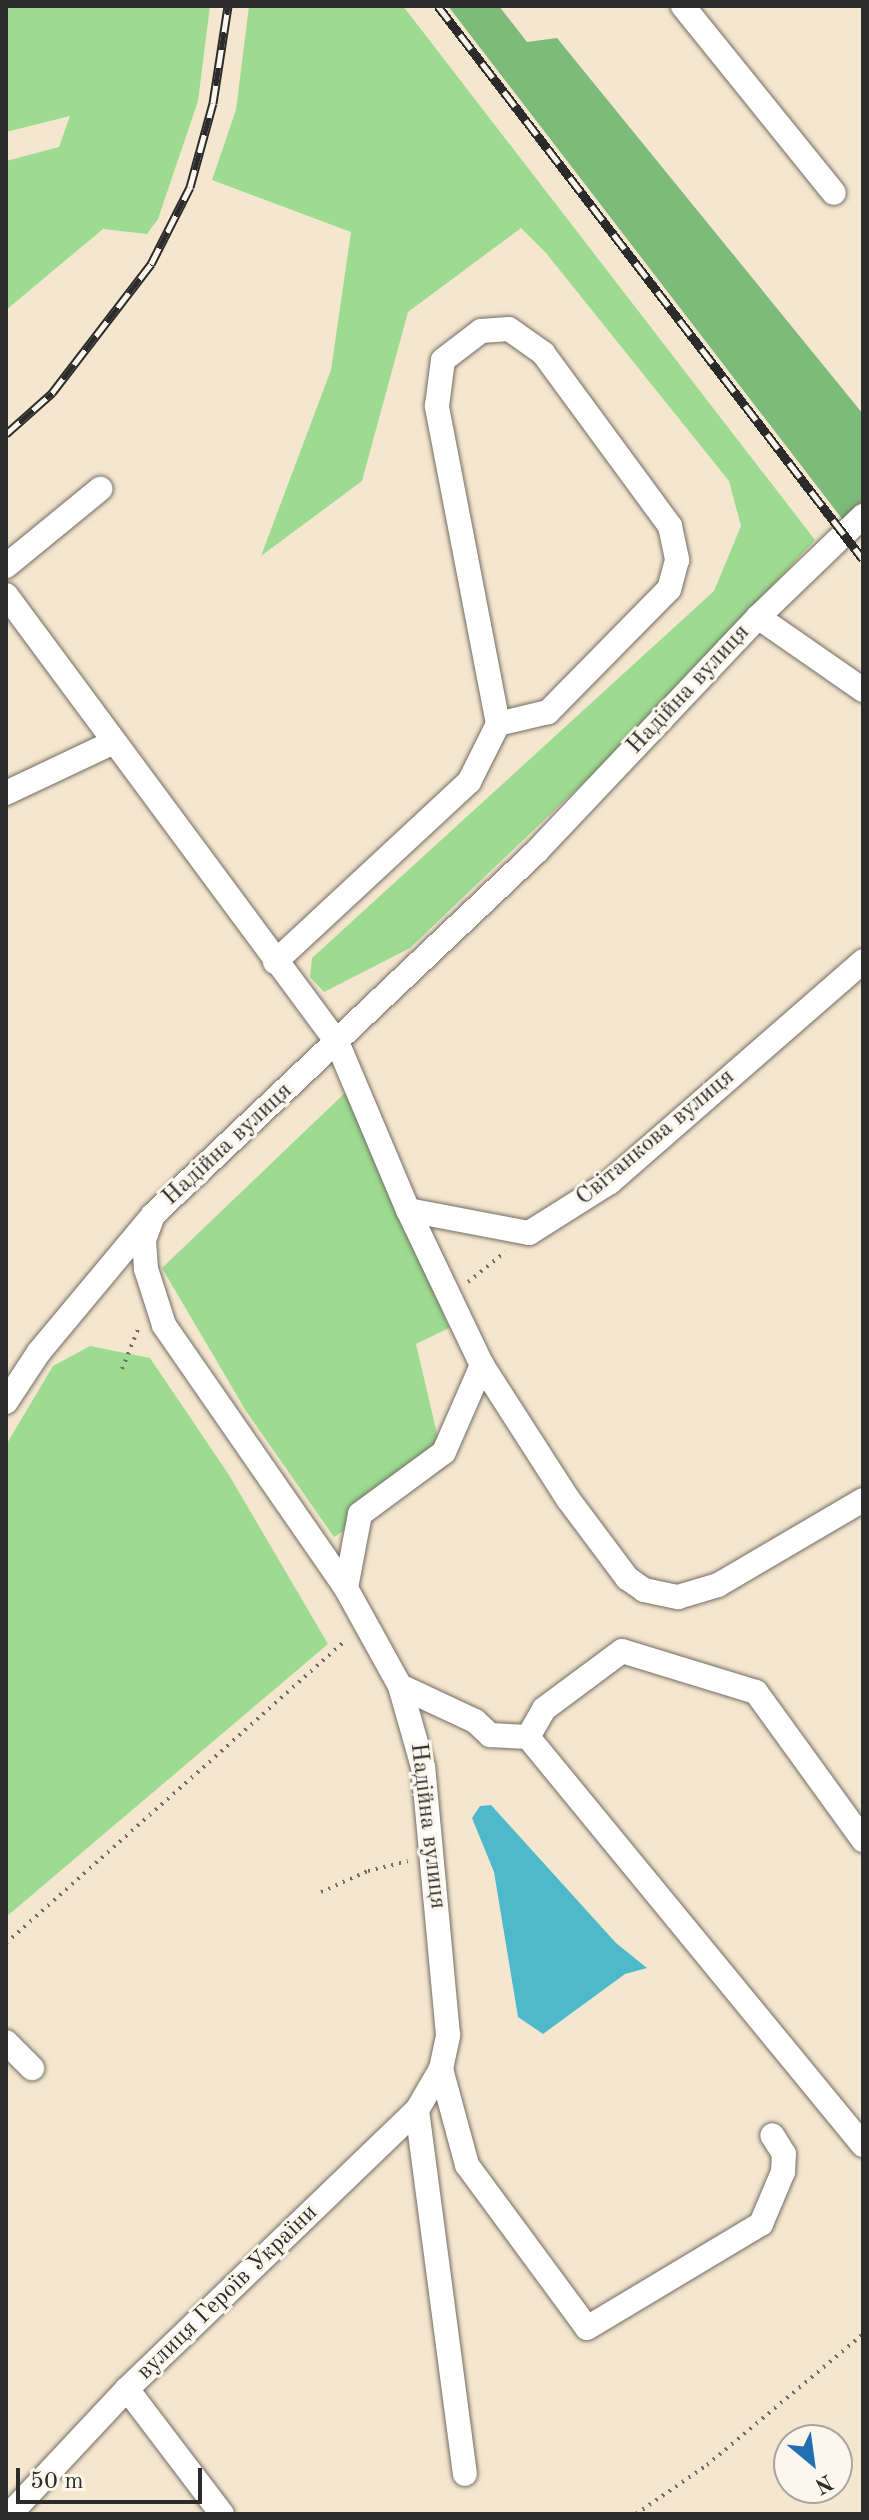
<!DOCTYPE html>
<html>
<head>
<meta charset="utf-8">
<style>
  body { margin:0 }
  #map { position:relative; width:869px; height:2520px; overflow:hidden; background:#f5e7cf; font-family:"Old Standard TT",serif }
  div>[style] { position:absolute }
  .green>* { inset:0; background:#9cdb90 }
  .forest>* { inset:0; background:#7dbb7a }
  .water>* { inset:0; background:#4eb9ca }
  .path>* { height:4px; margin-top:-2px; transform-origin:0; background:repeating-linear-gradient(90deg,#726d64 0 2px,transparent 0 8px) }
  .roads { filter:drop-shadow(0 0 2px #726d64) drop-shadow(0 0 2px #726d64) }
  .minor>* { height:24px; margin:-12px; padding:0 12px; transform-origin:12px; border-radius:12px; background:#fff }
  .rail>* { height:9px; margin-top:-4.5px; transform-origin:0; background:repeating-linear-gradient(90deg,#fbf7ec 0 18px,#2b2b2b 0 36px); box-sizing:border-box; border-block:2px solid #2b2b2b }
  span { translate:-50% -50%; white-space:nowrap; text-align:center; line-height:1.15; -webkit-text-stroke:6px #fbf7ec; paint-order:stroke }
  .street-label { font-size:24px; color:#2b2b2b }
  .frame { position:absolute; inset:0; border:8px solid #2b2b2b; pointer-events:none }
  .north { position:absolute; left:773px; top:2424px; width:80px; height:80px; box-sizing:border-box; background:#fbf7ec; border:2px solid #a8a59f; border-radius:50%; rotate:151deg; font-size:22px; font-weight:700; line-height:32px; text-align:center; color:#2b2b2b }
  .north::after { content:''; display:block; margin:auto; width:28px; height:36px; background:#1f6fb2; clip-path:polygon(50% 0,100% 100%,50% 72%,0 100%) }
  .scale { position:absolute; left:16px; top:2468px; width:186px; height:36px; box-sizing:border-box; border:4px solid #2b2b2b; border-top:0; padding-left:10px; font-size:24px; line-height:28px; white-space:nowrap; color:#2b2b2b; -webkit-text-stroke:6px #fbf7ec; paint-order:stroke }
</style>
</head>
<body>
<div id="map">
  <div class="green">
    <i style="clip-path:polygon(6px 6px,210px 6px,198px 101px,158px 219px,147px 234px,103px 229px,6px 310px,6px 161px,59px 147px,70px 116px,6px 132px)"></i>
    <i style="clip-path:polygon(249px 6px,403px 6px,815px 540px,627px 741px,410px 948px,324px 992px,310px 977px,312px 958px,714px 591px,741px 526px,729px 481px,546px 253px,521px 228px,408px 312px,362px 481px,261px 556px,331px 370px,351px 232px,212px 180px,236px 110px)"></i>
    <i style="clip-path:polygon(350px 1088px,449px 1328px,416px 1344px,445px 1468px,334px 1537px,246px 1411px,162px 1268px)"></i>
    <i style="clip-path:polygon(90px 1346px,150px 1358px,229px 1475px,328px 1644px,6px 1917px,6px 1445px,53px 1366px)"></i>
  </div>
  <div class="forest">
    <i style="clip-path:polygon(448px 6px,499px 6px,527px 42px,557px 38px,863px 414px,863px 501px,843px 520px)"></i>
  </div>
  <div class="water">
    <i style="clip-path:polygon(491px 1805px,616px 1943px,647px 1968px,625px 1974px,543px 2034px,518px 2017px,494px 1872px,472px 1818px,480px 1806px)"></i>
  </div>
  <div class="path">
    <i style="left:468px;top:1282px;width:48px;rotate:-39deg"></i>
    <i style="left:122px;top:1369px;width:45px;rotate:-68deg"></i>
    <i style="left:321px;top:1892px;width:51px;rotate:-24.1deg"></i>
    <i style="left:368px;top:1871px;width:41px;rotate:-14deg"></i>
    <i style="left:6px;top:1943px;width:455px;rotate:-41.7deg"></i>
    <i style="left:636px;top:2514px;width:86px;rotate:-34.6deg"></i>
    <i style="left:707px;top:2465px;width:204px;rotate:-40deg"></i>
  </div>
  <div class="roads">
    <div class="minor">
      <i style="left:683px;top:6px;width:240px;rotate:51.1deg"></i>
      <i style="left:6px;top:566px;width:122px;rotate:-39.3deg"></i>
      <i style="left:6px;top:595px;width:556px;rotate:53.48deg"></i>
      <i style="left:337px;top:1042px;width:182px;rotate:67.1deg"></i>
      <i style="left:408px;top:1210px;width:123px;rotate:10.8deg"></i>
      <i style="left:529px;top:1233px;width:96px;rotate:-32.2deg"></i>
      <i style="left:610px;top:1182px;width:336px;rotate:-41.1deg"></i>
      <i style="left:758px;top:617px;width:128px;rotate:34.8deg"></i>
      <i style="left:6px;top:793px;width:119px;rotate:-25.3deg"></i>
      <i style="left:275px;top:962px;width:265px;rotate:-42.9deg"></i>
      <i style="left:469px;top:782px;width:65px;rotate:-63.4deg"></i>
      <i style="left:498px;top:724px;width:324px;rotate:-100.9deg"></i>
      <i style="left:437px;top:406px;width:46px;rotate:-82.6deg"></i>
      <i style="left:443px;top:360px;width:48px;rotate:-37.3deg"></i>
      <i style="left:481px;top:331px;width:28px;rotate:-4deg"></i>
      <i style="left:509px;top:329px;width:42px;rotate:35.2deg"></i>
      <i style="left:543px;top:353px;width:215px;rotate:53.7deg"></i>
      <i style="left:670px;top:526px;width:35px;rotate:78deg"></i>
      <i style="left:677px;top:560px;width:30px;rotate:105deg"></i>
      <i style="left:669px;top:589px;width:173px;rotate:134.5deg"></i>
      <i style="left:548px;top:712px;width:51px;rotate:166.5deg"></i>
      <i style="left:408px;top:1210px;width:172px;rotate:64.5deg"></i>
      <i style="left:482px;top:1365px;width:159px;rotate:57.3deg"></i>
      <i style="left:568px;top:1499px;width:99px;rotate:53.2deg"></i>
      <i style="left:627px;top:1578px;width:21px;rotate:35deg"></i>
      <i style="left:644px;top:1590px;width:35px;rotate:12deg"></i>
      <i style="left:678px;top:1597px;width:42px;rotate:-16.7deg"></i>
      <i style="left:718px;top:1585px;width:168px;rotate:-30.4deg"></i>
      <i style="left:6px;top:1402px;width:60px;rotate:-56.6deg"></i>
      <i style="left:39px;top:1352px;width:172px;rotate:-50.2deg"></i>
      <i style="left:346px;top:1588px;width:75px;rotate:-79.3deg"></i>
      <i style="left:360px;top:1514px;width:104px;rotate:-36.4deg"></i>
      <i style="left:444px;top:1452px;width:95px;rotate:-66.4deg"></i>
      <i style="left:400px;top:1686px;width:83px;rotate:25deg"></i>
      <i style="left:475px;top:1721px;width:21px;rotate:43deg"></i>
      <i style="left:490px;top:1735px;width:38px;rotate:3deg"></i>
      <i style="left:528px;top:1737px;width:528px;rotate:50.61deg"></i>
      <i style="left:528px;top:1737px;width:32px;rotate:-60deg"></i>
      <i style="left:544px;top:1709px;width:97px;rotate:-36.6deg"></i>
      <i style="left:622px;top:1651px;width:140px;rotate:17deg"></i>
      <i style="left:756px;top:1692px;width:183px;rotate:54.1deg"></i>
      <i style="left:6px;top:2042px;width:37px;rotate:45deg"></i>
      <i style="left:441px;top:2069px;width:99px;rotate:74.8deg"></i>
      <i style="left:467px;top:2165px;width:202px;rotate:53.6deg"></i>
      <i style="left:587px;top:2328px;width:203px;rotate:-30.9deg"></i>
      <i style="left:761px;top:2224px;width:56px;rotate:-67.1deg"></i>
      <i style="left:783px;top:2172px;width:18px;rotate:-87deg"></i>
      <i style="left:784px;top:2154px;width:22px;rotate:-122deg"></i>
      <i style="left:417px;top:2110px;width:367px;rotate:82.5deg"></i>
      <i style="left:127px;top:2389px;width:157px;rotate:52.8deg"></i>
      <i style="left:10px;top:2514px;width:171px;rotate:-46.9deg"></i>
      <i style="left:127px;top:2389px;width:402px;rotate:-43.9deg"></i>
      <i style="left:417px;top:2110px;width:48px;rotate:-59.7deg"></i>
      <i style="left:441px;top:2069px;width:35px;rotate:-78deg"></i>
      <i style="left:448px;top:2035px;width:269px;rotate:-95.3deg"></i>
      <i style="left:423px;top:1767px;width:84px;rotate:-105.9deg"></i>
      <i style="left:400px;top:1686px;width:112px;rotate:-118.9deg"></i>
      <i style="left:346px;top:1588px;width:320px;rotate:-124.7deg"></i>
      <i style="left:164px;top:1325px;width:59px;rotate:-107.8deg"></i>
      <i style="left:146px;top:1269px;width:29px;rotate:-94deg"></i>
      <i style="left:144px;top:1240px;width:27px;rotate:-70deg"></i>
      <i style="left:153px;top:1215px;width:528px;rotate:-43.46deg"></i>
      <i style="left:536px;top:852px;width:323px;rotate:-46.6deg"></i>
      <i style="left:758px;top:617px;width:146px;rotate:-43.9deg"></i>
    </div>
  </div>
  <div class="rail">
    <i style="left:438px;top:6px;width:697px;rotate:52.46deg"></i>
    <i style="left:6px;top:434px;width:62px;rotate:-41.7deg"></i>
    <i style="left:52px;top:393px;width:163px;rotate:-52.5deg"></i>
    <i style="left:151px;top:264px;width:86px;rotate:-63.1deg"></i>
    <i style="left:190px;top:187px;width:87px;rotate:-74.7deg"></i>
    <i style="left:213px;top:103px;width:98px;rotate:-81.2deg"></i>
  </div>
  <div class="street-label">
    <span style="left:689px;top:690px;rotate:-47deg">Надійна вулиця</span>
    <span style="left:656px;top:1138px;rotate:-40deg">Світанкова вулиця</span>
    <span style="left:228px;top:1145px;rotate:-43deg">Надійна вулиця</span>
    <span style="left:427px;top:1826px;rotate:83deg">Надійна вулиця</span>
    <span style="left:228px;top:2293px;rotate:-44deg">вулиця Героїв України</span>
  </div>
  <div class="frame"></div>
  <div class="north">N</div>
  <div class="scale">50 m</div>
</div>
</body>
</html>
